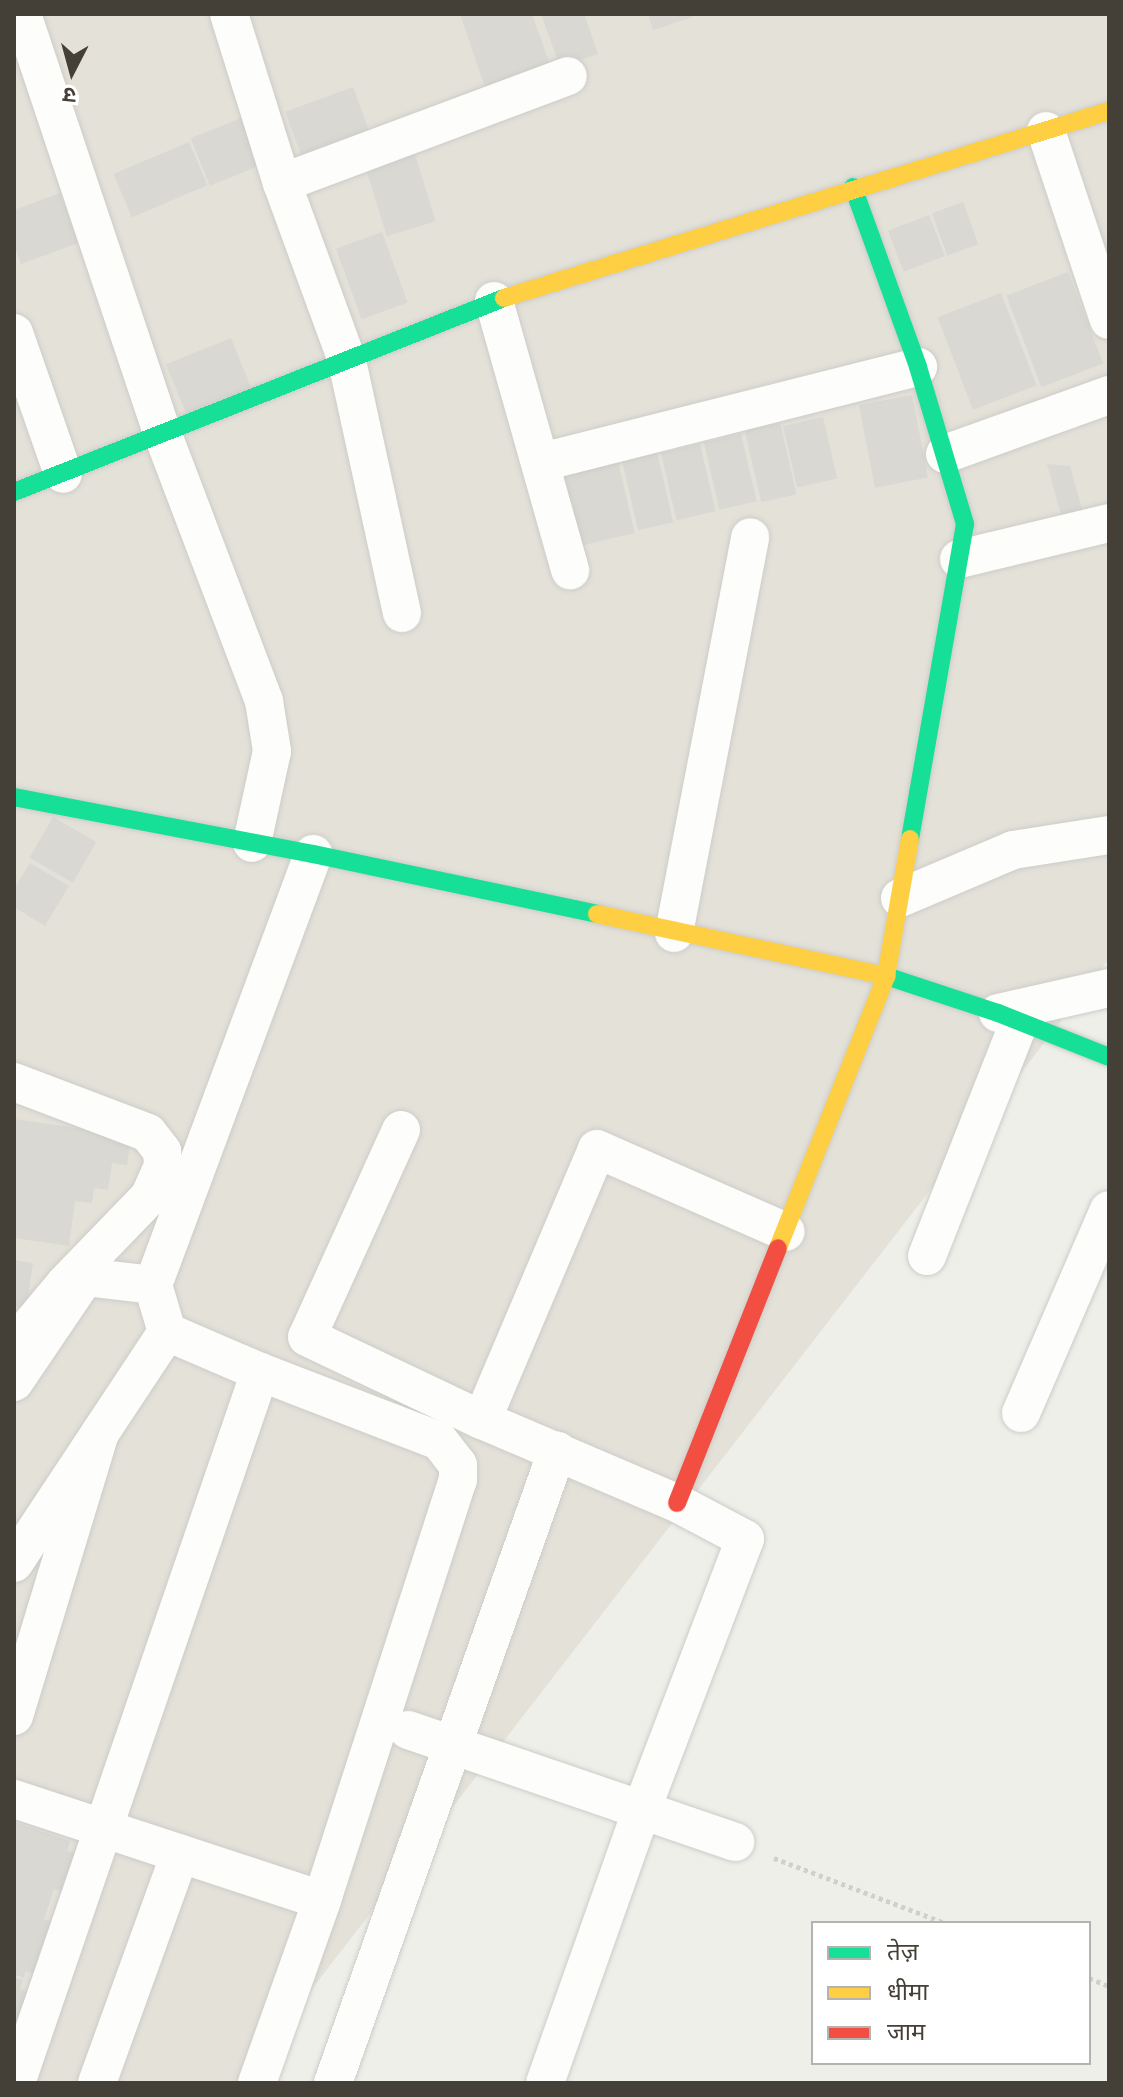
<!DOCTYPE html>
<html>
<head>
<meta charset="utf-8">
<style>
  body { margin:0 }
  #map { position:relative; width:1123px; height:2097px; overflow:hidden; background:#efefea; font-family:Commissioner,"Noto Sans Devanagari",sans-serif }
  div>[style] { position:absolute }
  .residential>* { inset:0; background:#e3e1d8 }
  .building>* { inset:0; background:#d9d8d3; transform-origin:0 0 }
  .path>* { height:5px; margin-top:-2.5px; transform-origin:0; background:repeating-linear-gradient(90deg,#d1cecb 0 4px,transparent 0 8px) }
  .roads { filter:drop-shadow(0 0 2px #cdccc8) drop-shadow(0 0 2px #cdccc8) }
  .street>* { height:38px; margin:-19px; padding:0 19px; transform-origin:19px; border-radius:19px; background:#fdfdfc }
  .fast>* { height:18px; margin:-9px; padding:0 9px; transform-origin:9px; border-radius:9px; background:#16e098 }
  .slow>* { height:18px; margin:-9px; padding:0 9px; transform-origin:9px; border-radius:9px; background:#ffcf43 }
  .jam>* { height:18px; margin:-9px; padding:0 9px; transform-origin:9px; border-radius:9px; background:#f24e42 }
  span { translate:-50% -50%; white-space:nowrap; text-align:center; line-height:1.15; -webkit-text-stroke:7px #fff; paint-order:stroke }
  .frame { position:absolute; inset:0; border:16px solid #454037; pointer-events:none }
  .legend { position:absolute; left:811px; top:1921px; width:280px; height:144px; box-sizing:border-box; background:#fff; border:2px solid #b5b3af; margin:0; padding:10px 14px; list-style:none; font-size:24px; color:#454037 }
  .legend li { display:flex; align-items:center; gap:16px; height:40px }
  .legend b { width:40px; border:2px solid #b5b3af }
  .north { position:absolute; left:32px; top:32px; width:80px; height:80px; -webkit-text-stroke:6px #fff; paint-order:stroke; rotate:186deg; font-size:22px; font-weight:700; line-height:32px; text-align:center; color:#454037 }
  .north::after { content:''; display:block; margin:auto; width:28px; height:36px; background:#454037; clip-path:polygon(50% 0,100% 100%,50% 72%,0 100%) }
</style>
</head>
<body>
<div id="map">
  <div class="residential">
    <i style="clip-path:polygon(14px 14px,1109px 14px,1109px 959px,239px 2083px,14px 2083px)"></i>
  </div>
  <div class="building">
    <i style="clip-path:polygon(460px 14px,532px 14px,553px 73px,488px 96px)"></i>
    <i style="clip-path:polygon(541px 14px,584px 14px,598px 54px,560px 67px)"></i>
    <i style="clip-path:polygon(648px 14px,691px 14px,692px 17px,653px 30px)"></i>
    <i style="left:353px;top:87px;width:52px;height:72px;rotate:70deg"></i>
    <i style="left:251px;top:114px;width:51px;height:65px;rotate:68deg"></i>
    <i style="left:411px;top:141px;width:84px;height:51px;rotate:73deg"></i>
    <i style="left:189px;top:142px;width:47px;height:82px;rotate:67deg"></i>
    <i style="clip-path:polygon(60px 193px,78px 243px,21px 264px,14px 245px,14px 210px)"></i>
    <i style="left:963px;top:202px;width:45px;height:33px;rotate:70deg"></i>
    <i style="left:929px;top:215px;width:44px;height:44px;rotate:69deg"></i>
    <i style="left:382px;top:232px;width:75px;height:49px;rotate:70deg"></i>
    <i style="left:1068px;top:272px;width:98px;height:66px;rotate:69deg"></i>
    <i style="left:1001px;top:293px;width:99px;height:68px;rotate:69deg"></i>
    <i style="left:231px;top:338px;width:53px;height:70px;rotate:68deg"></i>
    <i style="left:912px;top:395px;width:84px;height:54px;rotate:79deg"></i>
    <i style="left:823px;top:417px;width:63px;height:41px;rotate:77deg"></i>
    <i style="left:780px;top:423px;width:73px;height:36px;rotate:77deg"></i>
    <i style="left:741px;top:434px;width:69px;height:38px;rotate:77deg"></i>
    <i style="left:700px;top:444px;width:69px;height:40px;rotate:77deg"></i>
    <i style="left:657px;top:452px;width:72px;height:36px;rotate:77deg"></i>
    <i style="left:618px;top:461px;width:74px;height:57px;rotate:77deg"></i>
    <i style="clip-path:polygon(1047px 464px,1070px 466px,1085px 520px,1064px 525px)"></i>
    <i style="left:53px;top:817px;width:50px;height:47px;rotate:30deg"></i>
    <i style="clip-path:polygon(30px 863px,69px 886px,45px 926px,14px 907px,14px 889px)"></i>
    <i style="clip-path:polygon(14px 1119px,131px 1136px,127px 1165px,112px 1163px,108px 1190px,94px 1188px,92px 1203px,75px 1201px,69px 1246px,14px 1238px)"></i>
    <i style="clip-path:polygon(14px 1260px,33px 1263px,26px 1308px,14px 1306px)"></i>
    <i style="clip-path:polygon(14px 1822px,70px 1841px,67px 1851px,77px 1854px,71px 1895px,54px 1889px,44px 1919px,60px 1924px,54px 1941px,45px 1938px,33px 1973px,26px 1971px,24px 1978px,14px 1974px)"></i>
    <i style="clip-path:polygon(14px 1977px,23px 1980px,20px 1989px,30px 1993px,24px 2033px,14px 2030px)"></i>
  </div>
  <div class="path">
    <i style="left:774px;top:1858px;width:183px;rotate:20.8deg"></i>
    <i style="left:1089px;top:1978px;width:22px;rotate:22deg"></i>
  </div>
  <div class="roads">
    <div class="street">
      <i style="left:22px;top:14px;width:444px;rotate:71.5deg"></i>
      <i style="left:163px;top:435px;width:285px;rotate:69.2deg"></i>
      <i style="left:264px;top:701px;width:51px;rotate:80.9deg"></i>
      <i style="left:272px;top:751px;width:94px;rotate:102.3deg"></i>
      <i style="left:229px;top:14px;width:177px;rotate:72.6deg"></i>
      <i style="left:282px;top:183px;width:189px;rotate:69.9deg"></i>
      <i style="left:347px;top:361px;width:258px;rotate:77.7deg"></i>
      <i style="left:1046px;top:131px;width:199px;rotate:71.6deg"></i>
      <i style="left:282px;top:183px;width:305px;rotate:-20.5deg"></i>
      <i style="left:494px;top:301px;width:280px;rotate:74.2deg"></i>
      <i style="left:14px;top:333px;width:149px;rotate:70.8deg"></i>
      <i style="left:945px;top:454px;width:174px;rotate:-19.8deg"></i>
      <i style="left:542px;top:462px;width:388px;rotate:-14.2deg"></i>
      <i style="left:959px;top:559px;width:154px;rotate:-13.5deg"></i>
      <i style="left:900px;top:898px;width:123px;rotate:-23deg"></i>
      <i style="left:1013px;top:850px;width:97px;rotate:-8.9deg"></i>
      <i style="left:674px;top:933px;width:403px;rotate:-79.1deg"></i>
      <i style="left:998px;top:1013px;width:114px;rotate:-12.7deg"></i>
      <i style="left:14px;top:1082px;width:143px;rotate:20.8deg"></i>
      <i style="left:148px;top:1133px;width:23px;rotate:52deg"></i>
      <i style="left:162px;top:1151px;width:15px;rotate:86deg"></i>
      <i style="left:163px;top:1166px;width:34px;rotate:114deg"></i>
      <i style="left:149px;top:1197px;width:121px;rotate:134deg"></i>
      <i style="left:65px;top:1284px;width:80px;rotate:129.9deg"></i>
      <i style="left:401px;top:1130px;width:227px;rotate:114.4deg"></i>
      <i style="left:307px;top:1337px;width:194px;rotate:25.4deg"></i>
      <i style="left:482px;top:1420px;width:212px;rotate:23.1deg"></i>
      <i style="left:677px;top:1503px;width:77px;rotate:27.9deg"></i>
      <i style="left:745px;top:1539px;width:289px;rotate:110.9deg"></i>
      <i style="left:642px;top:1809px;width:291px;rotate:109.5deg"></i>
      <i style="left:927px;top:1256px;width:251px;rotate:-68.5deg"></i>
      <i style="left:14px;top:1382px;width:127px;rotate:-55.9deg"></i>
      <i style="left:85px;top:1277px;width:68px;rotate:6.7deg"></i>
      <i style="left:1021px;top:1413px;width:221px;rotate:-66.6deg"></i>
      <i style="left:482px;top:1420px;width:294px;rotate:-67deg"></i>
      <i style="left:597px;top:1149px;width:206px;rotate:23.7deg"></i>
      <i style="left:14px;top:1563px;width:277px;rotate:-56.5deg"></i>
      <i style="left:14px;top:1716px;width:296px;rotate:-73.1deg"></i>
      <i style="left:408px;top:1730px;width:346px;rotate:18.9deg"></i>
      <i style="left:14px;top:1799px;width:324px;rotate:18.2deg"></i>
      <i style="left:322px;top:1900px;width:441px;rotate:-72.1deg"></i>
      <i style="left:458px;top:1480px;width:15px;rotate:-90deg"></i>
      <i style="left:458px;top:1465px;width:31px;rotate:-128deg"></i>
      <i style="left:439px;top:1441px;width:192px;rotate:-158.9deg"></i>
      <i style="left:16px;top:2083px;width:752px;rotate:-71.06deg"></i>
      <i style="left:260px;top:1372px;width:101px;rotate:-156.7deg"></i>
      <i style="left:167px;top:1332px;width:49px;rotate:-106.6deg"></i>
      <i style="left:153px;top:1285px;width:460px;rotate:-69.6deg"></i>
      <i style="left:97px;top:2083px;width:244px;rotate:-70.1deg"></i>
      <i style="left:257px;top:2083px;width:194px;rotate:-70.4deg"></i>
      <i style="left:333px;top:2083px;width:671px;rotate:-70.48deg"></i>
    </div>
    <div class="fast">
      <i style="left:853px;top:187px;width:191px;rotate:70.1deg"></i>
      <i style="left:918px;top:367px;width:164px;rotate:73.3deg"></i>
      <i style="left:965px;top:524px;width:320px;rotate:99.9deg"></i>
      <i style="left:14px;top:492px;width:527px;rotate:-21.6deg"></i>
      <i style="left:14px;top:797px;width:304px;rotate:10.8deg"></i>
      <i style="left:313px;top:854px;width:290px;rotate:11.9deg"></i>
      <i style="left:886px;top:976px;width:118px;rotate:18.3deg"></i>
      <i style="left:998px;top:1013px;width:119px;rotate:21.6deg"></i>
    </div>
    <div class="slow">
      <i style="left:504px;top:298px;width:633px;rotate:-17.18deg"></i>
      <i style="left:597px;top:914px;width:296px;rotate:12.1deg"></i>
      <i style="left:778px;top:1248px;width:293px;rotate:-68.3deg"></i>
      <i style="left:886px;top:976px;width:139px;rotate:-80.1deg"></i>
    </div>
    <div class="jam">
      <i style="left:677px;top:1503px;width:274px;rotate:-68.4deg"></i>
    </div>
  </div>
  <div class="frame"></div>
  <ul class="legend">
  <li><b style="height:10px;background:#16e098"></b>तेज़</li>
  <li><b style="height:10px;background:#ffcf43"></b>धीमा</li>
  <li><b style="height:10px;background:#f24e42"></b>जाम</li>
  </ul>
  <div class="north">उ</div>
</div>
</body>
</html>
